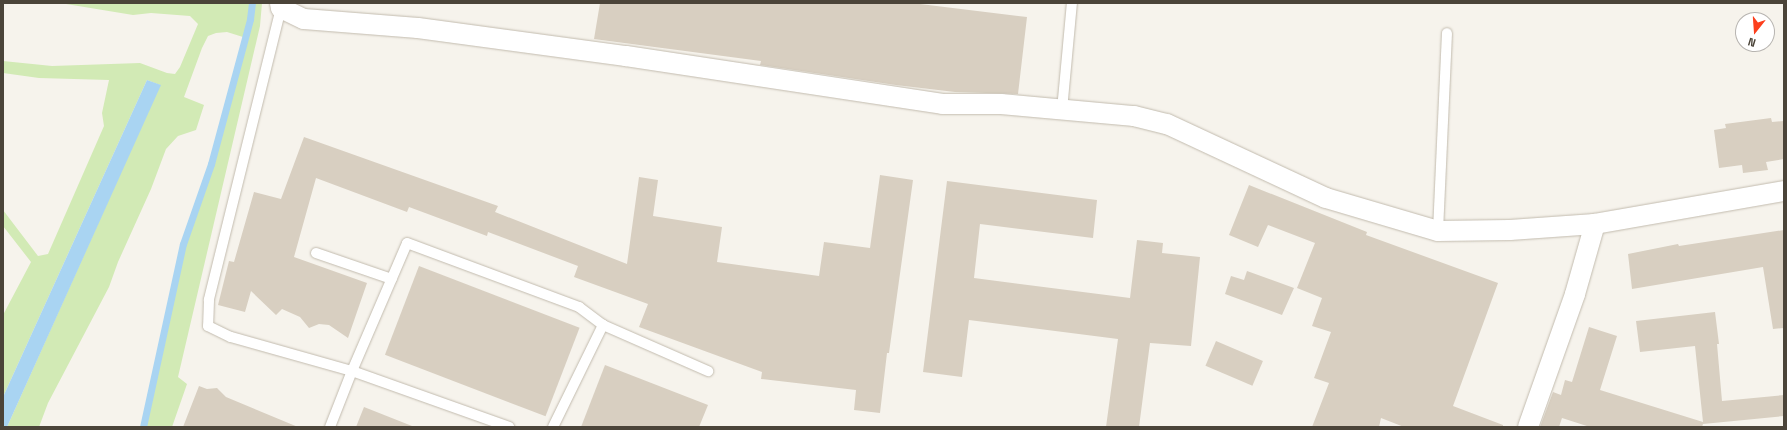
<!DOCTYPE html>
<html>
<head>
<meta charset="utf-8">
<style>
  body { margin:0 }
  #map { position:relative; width:1787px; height:430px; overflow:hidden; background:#f6f3ec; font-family:"Space Grotesk",sans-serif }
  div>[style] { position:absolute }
  .green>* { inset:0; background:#d2eab5 }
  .water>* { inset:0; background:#a9d4f2 }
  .stream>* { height:7px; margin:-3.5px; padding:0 3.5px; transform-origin:3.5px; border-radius:3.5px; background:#a9d4f2 }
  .building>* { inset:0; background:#d8cfc1; transform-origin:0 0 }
  .roads { filter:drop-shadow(0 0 1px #c2bbae) drop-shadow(0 0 1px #c2bbae) }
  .service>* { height:10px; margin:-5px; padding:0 5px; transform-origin:5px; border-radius:5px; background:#fff }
  .minor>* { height:20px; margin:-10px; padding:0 10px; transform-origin:10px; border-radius:10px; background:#fff }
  span { translate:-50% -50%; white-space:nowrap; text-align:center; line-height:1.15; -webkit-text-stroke:3px #fff; paint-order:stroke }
  .frame { position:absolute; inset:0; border:4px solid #4b4439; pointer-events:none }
  .north { position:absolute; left:1735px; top:12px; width:40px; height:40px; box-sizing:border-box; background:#fff; border:1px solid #b7b4b0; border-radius:50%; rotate:197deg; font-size:11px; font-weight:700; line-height:16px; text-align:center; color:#4b4439 }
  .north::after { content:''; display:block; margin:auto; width:14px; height:18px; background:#fc3f1d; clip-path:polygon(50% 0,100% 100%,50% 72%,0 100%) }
</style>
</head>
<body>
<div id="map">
  <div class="green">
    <i style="clip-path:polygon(60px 3px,250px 3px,249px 19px,243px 37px,227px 32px,216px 33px,208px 36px,202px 48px,184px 97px,204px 105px,196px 130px,178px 136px,166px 149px,151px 189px,118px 262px,109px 287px,48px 403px,39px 427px,7px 427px,160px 85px,147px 80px,3px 397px,3px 315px,31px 262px,3px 226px,3px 210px,38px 256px,48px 254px,104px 126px,102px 113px,109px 80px,39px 78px,3px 73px,3px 61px,52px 66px,140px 63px,167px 73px,175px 74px,180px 67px,198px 24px,190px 16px,151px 13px,133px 15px)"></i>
    <i style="clip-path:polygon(254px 3px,262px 3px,260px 26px,178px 377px,187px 384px,172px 427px,145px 427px,185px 244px,213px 164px,252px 20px)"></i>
  </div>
  <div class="water">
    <i style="clip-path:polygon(147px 80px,161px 85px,7px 427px,3px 427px,3px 397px)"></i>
  </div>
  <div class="stream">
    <i style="left:143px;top:427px;width:187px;rotate:-77.7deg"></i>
    <i style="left:183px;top:244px;width:85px;rotate:-70.7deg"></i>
    <i style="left:211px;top:164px;width:150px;rotate:-74.9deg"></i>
    <i style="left:250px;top:19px;width:16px;rotate:-83deg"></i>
  </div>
  <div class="building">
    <i style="clip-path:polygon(600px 3px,912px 3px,1027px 17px,1018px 94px,955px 92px,896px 85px,760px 65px,761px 61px,594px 39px)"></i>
    <i style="clip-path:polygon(1771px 118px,1772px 122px,1784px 121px,1784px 159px,1766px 162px,1768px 170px,1743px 173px,1742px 165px,1719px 168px,1714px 130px,1726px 128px,1725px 124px)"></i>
    <i style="clip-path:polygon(304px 137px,498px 206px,495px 212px,627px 264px,639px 177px,658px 180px,653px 216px,722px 227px,717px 262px,819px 276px,824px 242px,870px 248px,880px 175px,913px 180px,889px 353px,887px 353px,880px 413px,854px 410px,856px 390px,761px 379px,762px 372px,639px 327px,648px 304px,574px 277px,578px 266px,488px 232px,487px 236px,409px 207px,407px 212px,316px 178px,294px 257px,367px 283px,348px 338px,329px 325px,319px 324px,309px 328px,300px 317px,282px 309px,276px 315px,251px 291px,245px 312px,218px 305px,229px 261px,234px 262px,254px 192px,281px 199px)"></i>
    <i style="clip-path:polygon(947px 181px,1097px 200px,1093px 238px,980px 224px,974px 278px,1130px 298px,1137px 240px,1163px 243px,1162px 253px,1200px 257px,1191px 346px,1150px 343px,1139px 427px,1106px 427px,1118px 339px,969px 320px,962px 377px,923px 372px)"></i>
    <i style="clip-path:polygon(1249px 185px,1367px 232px,1366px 235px,1498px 283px,1453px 406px,1503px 425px,1503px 427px,1404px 427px,1381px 418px,1379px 427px,1312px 427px,1329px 383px,1314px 378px,1331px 332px,1312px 326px,1322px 298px,1297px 288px,1315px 243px,1268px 225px,1258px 247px,1229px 235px)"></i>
    <i style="clip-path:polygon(1784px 230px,1784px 328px,1773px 329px,1763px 267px,1632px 289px,1628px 254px,1678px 244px,1679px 246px)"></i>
    <i style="left:419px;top:266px;width:172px;height:95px;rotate:21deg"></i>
    <i style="clip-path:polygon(1247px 271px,1294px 288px,1282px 315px,1225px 294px,1231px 276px,1244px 280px)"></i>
    <i style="clip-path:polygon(1715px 312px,1719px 344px,1717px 344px,1722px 401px,1784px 395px,1784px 416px,1703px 424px,1702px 427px,1590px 427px,1562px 418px,1559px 427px,1540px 427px,1553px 392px,1561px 395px,1565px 380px,1572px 382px,1589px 327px,1617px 336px,1600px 390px,1703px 422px,1695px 346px,1640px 352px,1636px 321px)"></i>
    <i style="left:1216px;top:341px;width:51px;height:27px;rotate:23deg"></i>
    <i style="clip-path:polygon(605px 365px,708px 405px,699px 427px,581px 427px)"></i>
    <i style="clip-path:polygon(199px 386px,207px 389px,217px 388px,226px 397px,298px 427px,183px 427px)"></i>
    <i style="clip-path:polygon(364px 407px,412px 426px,412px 427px,356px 427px)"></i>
  </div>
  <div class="roads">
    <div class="service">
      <i style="left:281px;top:8px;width:301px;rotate:103.9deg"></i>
      <i style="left:209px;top:300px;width:26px;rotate:92deg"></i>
      <i style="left:208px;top:326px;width:25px;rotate:26deg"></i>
      <i style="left:231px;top:337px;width:126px;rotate:15.7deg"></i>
      <i style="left:352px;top:371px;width:167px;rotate:19.6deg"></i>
      <i style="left:1062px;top:110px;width:107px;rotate:-84.7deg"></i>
      <i style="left:1438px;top:231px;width:198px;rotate:-87.4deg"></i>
      <i style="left:316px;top:253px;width:80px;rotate:18.9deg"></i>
      <i style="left:330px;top:427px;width:60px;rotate:-68.6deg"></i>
      <i style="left:352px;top:371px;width:139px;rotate:-66.7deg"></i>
      <i style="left:407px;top:243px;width:184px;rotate:20.4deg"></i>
      <i style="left:579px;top:307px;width:30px;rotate:37deg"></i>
      <i style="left:553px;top:427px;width:114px;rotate:-63.9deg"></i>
      <i style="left:603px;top:325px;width:115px;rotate:23.7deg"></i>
    </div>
    <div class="minor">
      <i style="left:280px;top:3px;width:5px;rotate:79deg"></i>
      <i style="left:281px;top:8px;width:25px;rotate:26deg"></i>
      <i style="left:304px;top:19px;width:114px;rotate:4.5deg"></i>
      <i style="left:418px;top:28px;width:210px;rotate:7.7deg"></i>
      <i style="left:626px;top:56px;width:320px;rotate:8.6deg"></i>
      <i style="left:942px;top:104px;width:59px"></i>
      <i style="left:1001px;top:104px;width:134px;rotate:5.2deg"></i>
      <i style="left:1134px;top:116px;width:34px;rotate:14deg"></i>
      <i style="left:1167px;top:124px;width:175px;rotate:25deg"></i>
      <i style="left:1326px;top:198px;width:117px;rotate:16.4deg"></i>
      <i style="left:1438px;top:231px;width:72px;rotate:-0.8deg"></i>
      <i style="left:1510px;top:230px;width:85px;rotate:-4deg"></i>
      <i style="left:1528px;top:427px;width:141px;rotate:-70.5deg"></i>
      <i style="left:1575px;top:294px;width:73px;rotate:-74.1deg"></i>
      <i style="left:1595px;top:224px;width:192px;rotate:-9.9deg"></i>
    </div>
  </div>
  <div class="frame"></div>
  <div class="north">N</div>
</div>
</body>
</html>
